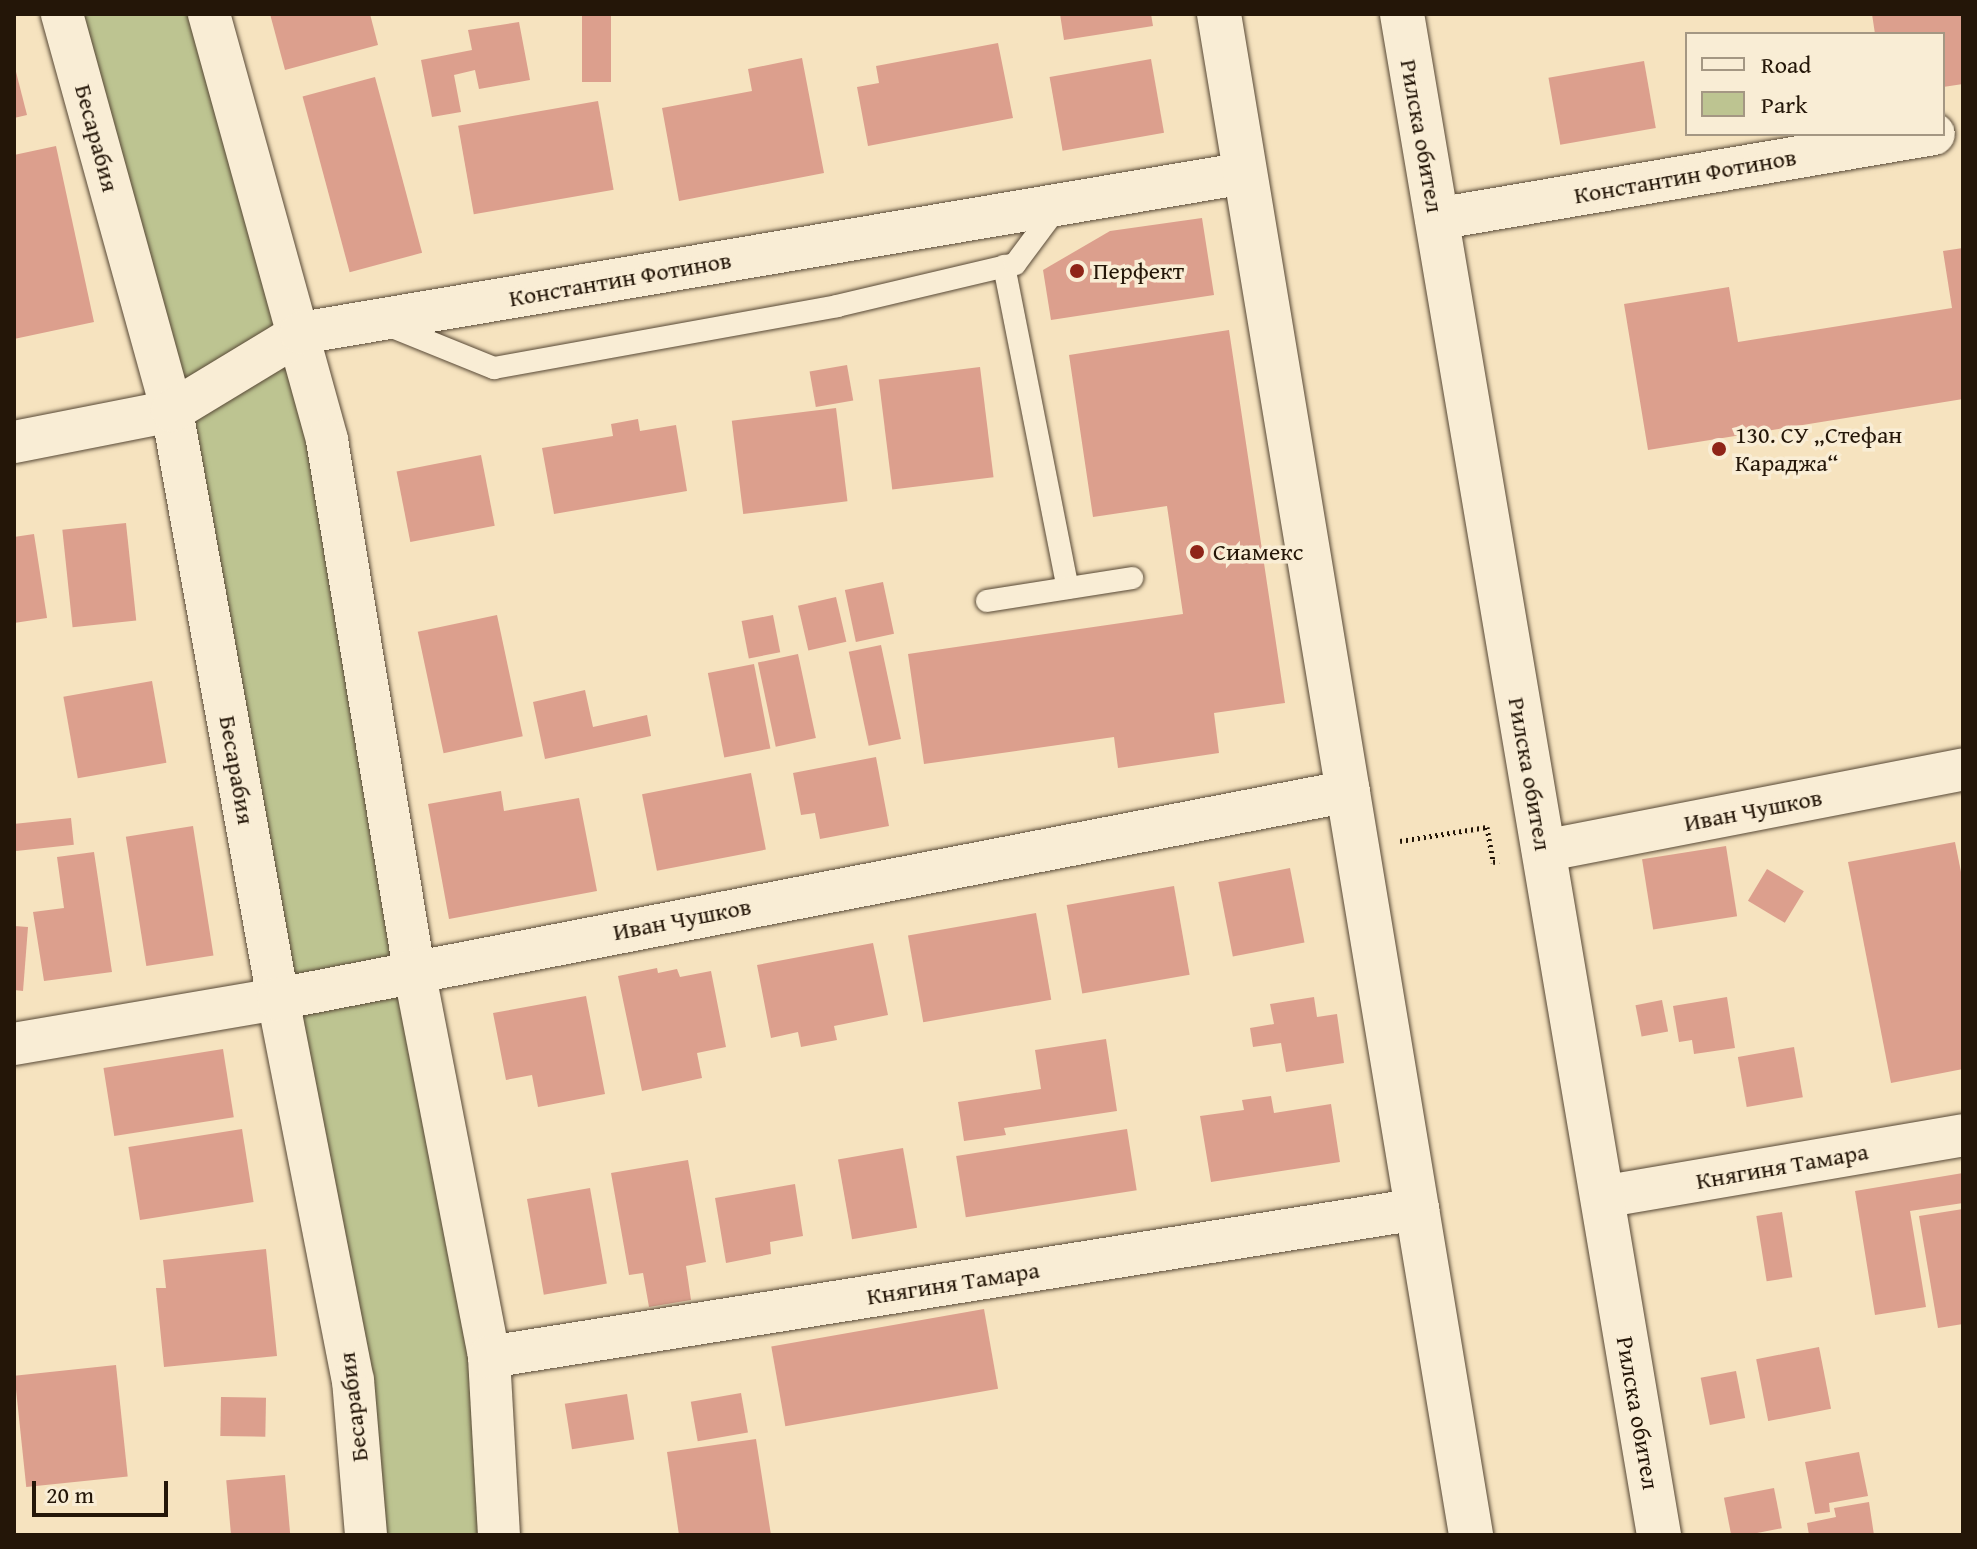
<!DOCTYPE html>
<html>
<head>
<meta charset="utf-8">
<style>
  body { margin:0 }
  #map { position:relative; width:1977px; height:1549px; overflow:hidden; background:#f6e3bf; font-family:"Gentium Book Plus",serif }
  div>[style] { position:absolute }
  .green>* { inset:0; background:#bdc491 }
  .building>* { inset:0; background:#dc9f8d; transform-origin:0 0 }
  .path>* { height:5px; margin-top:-2.5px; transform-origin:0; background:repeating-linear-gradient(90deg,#241608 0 2px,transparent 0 6px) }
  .roads { filter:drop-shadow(0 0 2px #584936) drop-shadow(0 0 2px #584936) }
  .lane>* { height:22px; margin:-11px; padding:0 11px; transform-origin:11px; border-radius:11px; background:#f9edd5 }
  .street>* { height:42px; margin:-21px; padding:0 21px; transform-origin:21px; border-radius:21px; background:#f9edd5 }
  .secondary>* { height:44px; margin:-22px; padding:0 22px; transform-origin:22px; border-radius:22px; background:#f9edd5 }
  .dots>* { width:22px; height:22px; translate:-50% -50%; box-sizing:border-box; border:4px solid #f9edd5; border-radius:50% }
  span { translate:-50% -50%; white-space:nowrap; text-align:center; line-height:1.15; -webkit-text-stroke:7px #f9edd5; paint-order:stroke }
  .street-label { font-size:24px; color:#241608 }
  .poi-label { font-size:24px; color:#241608 }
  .left { translate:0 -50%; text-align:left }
  .frame { position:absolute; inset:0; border:16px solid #241608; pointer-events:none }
  .legend { position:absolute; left:1685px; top:32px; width:260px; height:104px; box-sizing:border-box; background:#f9edd5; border:2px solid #a49783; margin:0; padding:10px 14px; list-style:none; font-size:24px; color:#241608 }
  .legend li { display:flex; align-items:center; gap:16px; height:40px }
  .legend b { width:40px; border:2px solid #a49783 }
  .scale { position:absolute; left:32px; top:1481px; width:136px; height:36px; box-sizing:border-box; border:4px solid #241608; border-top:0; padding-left:10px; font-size:24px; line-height:28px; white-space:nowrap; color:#241608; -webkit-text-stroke:6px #f9edd5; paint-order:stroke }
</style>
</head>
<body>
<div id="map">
  <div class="green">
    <i style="clip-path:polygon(62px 14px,209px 14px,301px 333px,499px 1535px,366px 1535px,172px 411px)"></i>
  </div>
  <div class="building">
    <i style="clip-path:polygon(270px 14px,370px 14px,378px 45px,285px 70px)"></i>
    <i style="left:582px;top:14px;width:29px;height:68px"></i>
    <i style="clip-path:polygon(1060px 14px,1151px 14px,1153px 26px,1064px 40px)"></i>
    <i style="clip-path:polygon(1872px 14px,1963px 14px,1963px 84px,1943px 87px,1943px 34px,1875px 34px)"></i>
    <i style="clip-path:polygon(519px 22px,530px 80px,479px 89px,475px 70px,454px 75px,461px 112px,432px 117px,421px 60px,472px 50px,468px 30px)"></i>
    <i style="clip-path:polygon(998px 43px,1013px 118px,868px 146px,857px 87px,879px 83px,876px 66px)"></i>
    <i style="clip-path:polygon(802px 58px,824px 173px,679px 201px,662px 108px,752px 91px,748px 69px)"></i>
    <i style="left:1151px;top:59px;width:75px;height:103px;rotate:80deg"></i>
    <i style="left:1644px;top:61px;width:68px;height:97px;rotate:80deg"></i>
    <i style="clip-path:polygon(14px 64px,27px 115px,14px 118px)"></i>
    <i style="left:375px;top:77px;width:182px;height:75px;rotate:75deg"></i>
    <i style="left:598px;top:101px;width:90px;height:142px;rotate:80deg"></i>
    <i style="clip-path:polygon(56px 146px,94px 322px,14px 339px,14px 155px)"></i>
    <i style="clip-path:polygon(1202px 218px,1214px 295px,1051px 320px,1043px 270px,1110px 231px)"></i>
    <i style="clip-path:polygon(1963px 248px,1963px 399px,1648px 450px,1624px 304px,1729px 287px,1738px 342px,1952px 308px,1943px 251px)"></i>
    <i style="clip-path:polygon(1229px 330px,1285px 703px,1214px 713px,1219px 753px,1118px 768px,1114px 737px,924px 764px,908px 654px,1183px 614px,1167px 506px,1093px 517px,1069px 355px)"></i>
    <i style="left:847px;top:365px;width:36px;height:38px;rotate:80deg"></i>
    <i style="left:980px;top:367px;width:111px;height:102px;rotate:83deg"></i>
    <i style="left:836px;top:408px;width:94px;height:105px;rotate:83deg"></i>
    <i style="clip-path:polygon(638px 419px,640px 431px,676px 425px,687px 491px,554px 514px,542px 448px,613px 436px,611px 424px)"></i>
    <i style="left:481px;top:455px;width:72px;height:86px;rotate:79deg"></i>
    <i style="left:126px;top:523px;width:98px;height:64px;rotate:84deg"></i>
    <i style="clip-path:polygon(34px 534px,47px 618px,14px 623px,14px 537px)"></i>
    <i style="left:883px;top:582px;width:53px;height:39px;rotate:78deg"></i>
    <i style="left:836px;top:597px;width:46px;height:39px;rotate:77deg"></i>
    <i style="left:497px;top:615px;width:124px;height:81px;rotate:78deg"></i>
    <i style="left:773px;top:615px;width:38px;height:32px;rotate:79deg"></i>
    <i style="left:881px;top:645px;width:96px;height:33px;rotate:78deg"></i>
    <i style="left:798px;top:654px;width:86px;height:41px;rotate:78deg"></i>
    <i style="left:754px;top:664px;width:86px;height:47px;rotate:79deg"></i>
    <i style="left:152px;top:681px;width:83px;height:90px;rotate:80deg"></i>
    <i style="clip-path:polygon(585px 690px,593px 727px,647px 715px,651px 736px,545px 759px,533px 702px)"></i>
    <i style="clip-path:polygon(876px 757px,889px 826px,820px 839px,815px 813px,801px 815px,793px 773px)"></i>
    <i style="left:751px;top:773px;width:78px;height:111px;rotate:79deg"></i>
    <i style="clip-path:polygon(501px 791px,504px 811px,579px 798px,597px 891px,449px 919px,428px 804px)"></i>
    <i style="left:71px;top:818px;width:27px;height:58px;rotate:84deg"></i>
    <i style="left:193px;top:826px;width:131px;height:68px;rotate:81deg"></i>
    <i style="clip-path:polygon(1955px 842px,1963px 882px,1963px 1069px,1891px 1083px,1848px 862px)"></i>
    <i style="left:1726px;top:846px;width:71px;height:85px;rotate:81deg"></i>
    <i style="clip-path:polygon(94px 852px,112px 972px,44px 981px,33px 912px,64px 908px,57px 857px)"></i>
    <i style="left:1290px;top:868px;width:76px;height:73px;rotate:79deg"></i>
    <i style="left:1767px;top:869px;width:43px;height:37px;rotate:31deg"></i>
    <i style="left:1174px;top:886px;width:90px;height:109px;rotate:80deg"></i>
    <i style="left:1036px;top:913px;width:88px;height:130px;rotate:80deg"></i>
    <i style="clip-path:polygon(14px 926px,28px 927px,23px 991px,14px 990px)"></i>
    <i style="clip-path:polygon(873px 943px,888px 1015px,834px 1026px,837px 1040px,801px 1047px,798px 1032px,771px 1038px,757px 965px)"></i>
    <i style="clip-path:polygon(657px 968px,658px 973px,677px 969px,680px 977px,711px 971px,726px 1047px,697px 1053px,702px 1078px,642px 1091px,618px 976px)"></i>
    <i style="clip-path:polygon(586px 996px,605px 1094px,538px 1107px,532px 1075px,506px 1080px,493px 1013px)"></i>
    <i style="clip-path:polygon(1314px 997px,1317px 1017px,1337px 1014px,1344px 1063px,1286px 1072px,1281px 1043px,1253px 1047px,1250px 1028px,1274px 1024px,1270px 1004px)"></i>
    <i style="clip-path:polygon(1727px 997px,1735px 1048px,1694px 1054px,1692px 1040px,1679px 1042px,1673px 1006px)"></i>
    <i style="left:1662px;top:1000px;width:32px;height:27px;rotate:79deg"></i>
    <i style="clip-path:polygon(1106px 1039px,1117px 1111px,1004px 1128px,1006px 1135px,964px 1141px,958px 1102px,1041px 1089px,1035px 1050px)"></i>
    <i style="left:1794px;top:1047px;width:51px;height:57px;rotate:80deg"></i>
    <i style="left:223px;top:1049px;width:69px;height:121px;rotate:81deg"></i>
    <i style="clip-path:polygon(1271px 1096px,1274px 1113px,1331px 1104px,1340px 1162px,1211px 1182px,1200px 1116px,1244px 1110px,1242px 1100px)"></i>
    <i style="left:242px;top:1129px;width:74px;height:115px;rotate:81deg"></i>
    <i style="left:1127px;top:1129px;width:62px;height:173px;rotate:81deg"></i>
    <i style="left:903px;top:1148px;width:81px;height:66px;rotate:80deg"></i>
    <i style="clip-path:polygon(688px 1160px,706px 1262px,686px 1266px,691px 1300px,649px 1307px,643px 1273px,629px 1275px,611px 1173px)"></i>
    <i style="clip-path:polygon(1963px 1173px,1963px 1203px,1910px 1211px,1926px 1307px,1875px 1315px,1855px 1191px)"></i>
    <i style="clip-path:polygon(795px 1184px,803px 1236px,770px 1242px,771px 1254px,726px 1263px,715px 1198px)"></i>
    <i style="left:590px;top:1188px;width:97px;height:64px;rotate:80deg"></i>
    <i style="clip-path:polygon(1963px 1209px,1963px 1324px,1938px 1328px,1919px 1216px)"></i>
    <i style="left:1782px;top:1212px;width:66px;height:26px;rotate:81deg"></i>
    <i style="clip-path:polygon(266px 1249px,277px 1356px,164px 1367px,156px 1288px,166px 1288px,163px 1260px)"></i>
    <i style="left:984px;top:1309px;width:81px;height:216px;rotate:80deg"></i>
    <i style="left:1819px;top:1347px;width:63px;height:64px;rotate:79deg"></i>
    <i style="left:116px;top:1365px;width:112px;height:102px;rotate:84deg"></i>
    <i style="left:1736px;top:1371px;width:48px;height:36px;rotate:79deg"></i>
    <i style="left:741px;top:1393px;width:40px;height:51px;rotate:80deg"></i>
    <i style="left:627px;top:1394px;width:46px;height:63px;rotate:81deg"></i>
    <i style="left:221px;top:1397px;width:45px;height:39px;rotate:1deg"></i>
    <i style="clip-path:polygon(756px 1439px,771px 1535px,679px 1535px,667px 1452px)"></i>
    <i style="clip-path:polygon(1859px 1452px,1868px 1496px,1829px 1503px,1830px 1512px,1815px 1514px,1805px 1462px)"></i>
    <i style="left:285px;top:1475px;width:60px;height:59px;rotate:85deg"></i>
    <i style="left:1774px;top:1488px;width:41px;height:51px;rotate:79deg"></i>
    <i style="clip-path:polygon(1869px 1502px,1874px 1535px,1809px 1535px,1807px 1523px,1836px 1517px,1834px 1508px)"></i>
  </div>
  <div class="path">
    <i style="left:1400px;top:841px;width:88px;rotate:-9.1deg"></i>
    <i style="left:1487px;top:827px;width:36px;rotate:80deg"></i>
    <i style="left:1493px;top:862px;width:6px;rotate:-9deg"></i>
  </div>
  <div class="roads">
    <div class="lane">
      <i style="left:1004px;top:266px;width:328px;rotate:78.8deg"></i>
      <i style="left:385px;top:324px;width:118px;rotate:22deg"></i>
      <i style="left:494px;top:368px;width:349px;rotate:-10.2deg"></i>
      <i style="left:837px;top:306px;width:183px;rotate:-13.3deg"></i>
      <i style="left:1015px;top:264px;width:74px;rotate:-53.3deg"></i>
      <i style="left:987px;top:601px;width:147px;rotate:-9deg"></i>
    </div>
    <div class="street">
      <i style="left:62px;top:14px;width:412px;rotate:74.5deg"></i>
      <i style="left:172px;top:411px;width:597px;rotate:79.78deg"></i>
      <i style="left:278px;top:999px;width:388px;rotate:78.9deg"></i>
      <i style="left:353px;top:1380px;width:156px;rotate:85.2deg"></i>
      <i style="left:209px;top:14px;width:442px;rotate:74.5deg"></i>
      <i style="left:327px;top:440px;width:537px;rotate:80.68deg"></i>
      <i style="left:414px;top:970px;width:394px;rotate:79deg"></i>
      <i style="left:489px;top:1357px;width:178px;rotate:86.8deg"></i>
      <i style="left:1436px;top:219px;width:505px;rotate:-9.69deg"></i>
      <i style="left:14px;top:442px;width:161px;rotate:-11.1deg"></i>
      <i style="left:172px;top:411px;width:151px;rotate:-31.2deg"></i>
      <i style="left:301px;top:333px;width:957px;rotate:-9.62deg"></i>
      <i style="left:1543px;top:851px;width:428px;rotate:-11deg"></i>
      <i style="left:14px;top:1044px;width:268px;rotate:-9.7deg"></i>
      <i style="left:278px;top:999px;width:1091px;rotate:-10.99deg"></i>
      <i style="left:1602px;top:1197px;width:366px;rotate:-9.7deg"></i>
      <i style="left:489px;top:1357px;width:941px;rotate:-9.05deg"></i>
    </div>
    <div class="secondary">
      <i style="left:1219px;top:14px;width:1542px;rotate:80.59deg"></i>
      <i style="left:1402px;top:14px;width:1543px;rotate:80.41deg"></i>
    </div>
  </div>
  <div class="dots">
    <i style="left:1077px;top:271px;background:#8f2418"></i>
    <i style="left:1719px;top:449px;background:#8f2418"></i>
    <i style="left:1197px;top:552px;background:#8f2418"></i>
  </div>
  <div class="street-label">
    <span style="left:1422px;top:136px;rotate:80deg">Рилска обител</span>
    <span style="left:97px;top:138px;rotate:75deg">Бесарабия</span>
    <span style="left:1685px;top:176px;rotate:-10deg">Константин Фотинов</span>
    <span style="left:620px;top:279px;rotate:-10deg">Константин Фотинов</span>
    <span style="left:237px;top:770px;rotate:80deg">Бесарабия</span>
    <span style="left:1530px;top:774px;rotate:80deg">Рилска обител</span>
    <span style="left:1753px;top:810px;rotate:-11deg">Иван Чушков</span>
    <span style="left:682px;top:919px;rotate:-11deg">Иван Чушков</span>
    <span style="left:1782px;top:1166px;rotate:-10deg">Княгиня Тамара</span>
    <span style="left:953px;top:1283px;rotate:-9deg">Княгиня Тамара</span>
    <span style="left:353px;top:1407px;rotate:-97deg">Бесарабия</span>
    <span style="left:1638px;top:1413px;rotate:80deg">Рилска обител</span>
  </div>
  <div class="poi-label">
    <span class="left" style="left:1093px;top:271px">Перфект</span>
    <span class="left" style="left:1735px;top:449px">130. СУ „Стефан<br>Караджа“</span>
    <span class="left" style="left:1213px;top:552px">Сиамекс</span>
  </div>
  <div class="frame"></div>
  <ul class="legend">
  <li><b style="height:10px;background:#f9edd5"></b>Road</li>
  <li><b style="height:22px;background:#bdc491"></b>Park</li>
  </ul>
  <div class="scale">20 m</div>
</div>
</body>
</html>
